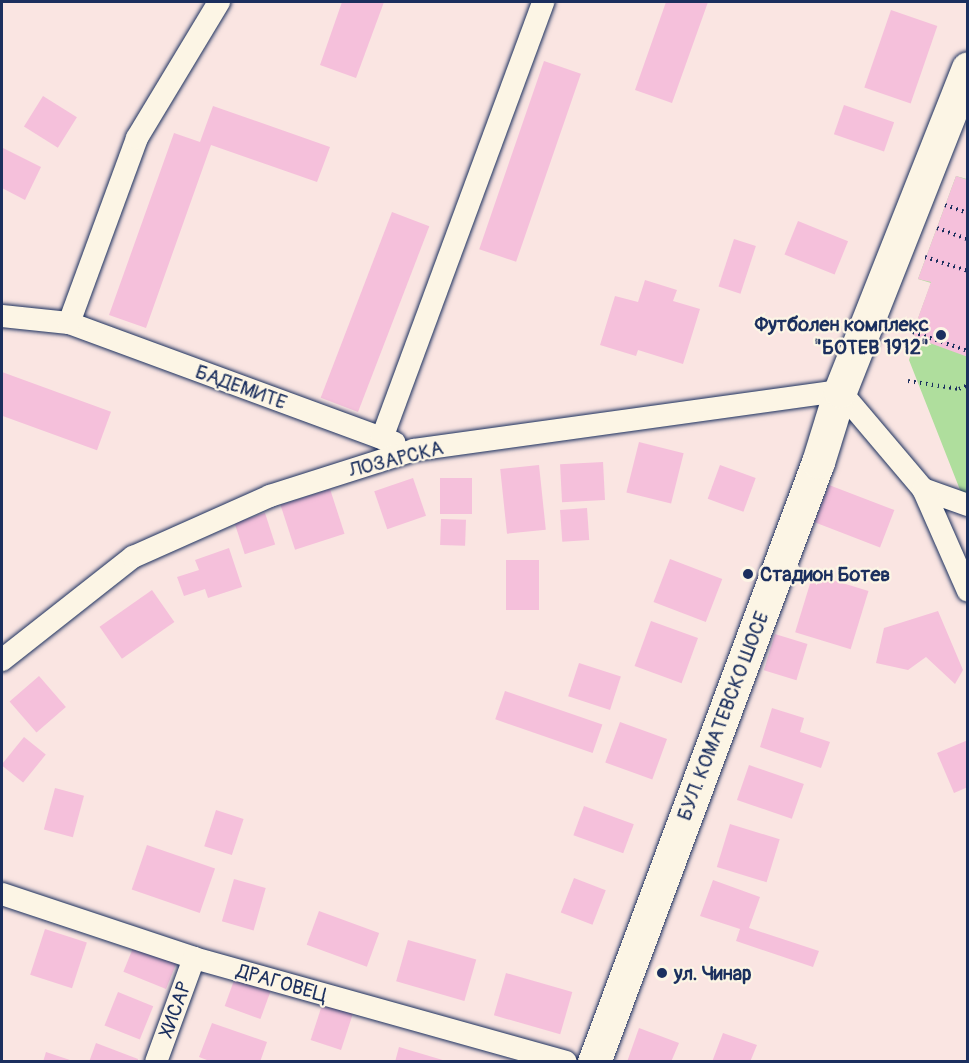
<!DOCTYPE html>
<html>
<head>
<meta charset="utf-8">
<style>
  body { margin:0 }
  #map { position:relative; width:969px; height:1063px; overflow:hidden; background:#fae5e2; font-family:Pangolin,sans-serif }
  div>[style] { position:absolute }
  .green>* { inset:0; background:#afde9d }
  .building>* { inset:0; background:#f5c0db; transform-origin:0 0 }
  .path>* { height:4px; margin-top:-2px; transform-origin:0; background:repeating-linear-gradient(90deg,#1b2f5e 0 1.5px,transparent 0 6px) }
  .roads { filter:drop-shadow(0 0 2px #1b2f5e) drop-shadow(0 0 2px #1b2f5e) }
  .street>* { height:22px; margin:-11px; padding:0 11px; transform-origin:11px; border-radius:11px; background:#fcf5e5 }
  .secondary>* { height:33px; margin:-16.5px; padding:0 16.5px; transform-origin:16.5px; border-radius:16.5px; background:#fcf5e5 }
  .dots>* { width:16px; height:16px; translate:-50% -50%; box-sizing:border-box; border:3px solid #fcf5e5; border-radius:50% }
  span { translate:-50% -50%; white-space:nowrap; text-align:center; line-height:1.15; -webkit-text-stroke:4.5px #fcf5e5; paint-order:stroke }
  .poi-label { font-size:20px; color:#1b2f5e; font-weight:700 }
  .right { translate:-100% -50%; text-align:right }
  .left { translate:0 -50%; text-align:left }
  .street-label { font-size:20px; color:#1b2f5e }
  .frame { position:absolute; inset:0; border:3px solid #1b2f5e; pointer-events:none }
</style>
</head>
<body>
<div id="map">
  <div class="green">
    <i style="clip-path:polygon(956px 176px,967px 179px,967px 497px,962px 495px,909px 360px,916px 338px,913px 332px,931px 283px,918px 279px)"></i>
  </div>
  <div class="building">
    <i style="clip-path:polygon(342px 2px,384px 2px,356px 78px,320px 65px)"></i>
    <i style="clip-path:polygon(666px 2px,708px 2px,672px 103px,635px 90px)"></i>
    <i style="left:891px;top:10px;width:49px;height:82px;rotate:19deg"></i>
    <i style="left:544px;top:61px;width:39px;height:199px;rotate:19deg"></i>
    <i style="left:43px;top:96px;width:40px;height:36px;rotate:32deg"></i>
    <i style="left:844px;top:105px;width:53px;height:31px;rotate:19deg"></i>
    <i style="clip-path:polygon(213px 106px,330px 147px,317px 182px,211px 145px,146px 328px,109px 315px,174px 133px,200px 142px)"></i>
    <i style="clip-path:polygon(3px 148px,41px 167px,25px 200px,2px 188px)"></i>
    <i style="clip-path:polygon(956px 176px,968px 180px,968px 357px,916px 338px,913px 332px,931px 282px,918px 279px)"></i>
    <i style="left:392px;top:212px;width:40px;height:199px;rotate:21deg"></i>
    <i style="left:798px;top:221px;width:54px;height:36px;rotate:22deg"></i>
    <i style="left:734px;top:239px;width:23px;height:50px;rotate:18deg"></i>
    <i style="clip-path:polygon(645px 280px,677px 290px,673px 301px,700px 309px,683px 364px,638px 350px,636px 356px,600px 345px,615px 296px,638px 302px)"></i>
    <i style="left:2px;top:372px;width:116px;height:41px;rotate:20deg"></i>
    <i style="left:639px;top:442px;width:46px;height:52px;rotate:14deg"></i>
    <i style="left:603px;top:462px;width:38px;height:43px;rotate:87deg"></i>
    <i style="left:539px;top:465px;width:65px;height:39px;rotate:84deg"></i>
    <i style="left:720px;top:465px;width:38px;height:36px;rotate:20deg"></i>
    <i style="left:413px;top:478px;width:40px;height:41px;rotate:71deg"></i>
    <i style="left:440px;top:478px;width:32px;height:36px"></i>
    <i style="left:829px;top:485px;width:70px;height:40px;rotate:21deg"></i>
    <i style="left:330px;top:489px;width:47px;height:52px;rotate:72deg"></i>
    <i style="left:587px;top:508px;width:32px;height:27px;rotate:86deg"></i>
    <i style="left:265px;top:513px;width:33px;height:32px;rotate:72deg"></i>
    <i style="left:441px;top:519px;width:25px;height:26px;rotate:2deg"></i>
    <i style="clip-path:polygon(229px 548px,242px 587px,208px 598px,205px 589px,184px 596px,177px 577px,199px 570px,195px 560px)"></i>
    <i style="left:670px;top:559px;width:56px;height:46px;rotate:21deg"></i>
    <i style="left:506px;top:560px;width:33px;height:50px"></i>
    <i style="left:813px;top:574px;width:58px;height:61px;rotate:17deg"></i>
    <i style="left:152px;top:590px;width:39px;height:64px;rotate:55deg"></i>
    <i style="clip-path:polygon(938px 611px,963px 670px,955px 684px,926px 657px,908px 670px,876px 663px,884px 628px)"></i>
    <i style="left:651px;top:621px;width:50px;height:48px;rotate:20deg"></i>
    <i style="left:775px;top:634px;width:34px;height:38px;rotate:17deg"></i>
    <i style="left:579px;top:663px;width:44px;height:35px;rotate:18deg"></i>
    <i style="left:39px;top:676px;width:41px;height:39px;rotate:49deg"></i>
    <i style="left:505px;top:691px;width:103px;height:30px;rotate:19deg"></i>
    <i style="clip-path:polygon(772px 708px,804px 718px,800px 732px,830px 742px,821px 768px,760px 747px)"></i>
    <i style="left:620px;top:722px;width:50px;height:43px;rotate:20deg"></i>
    <i style="left:24px;top:737px;width:28px;height:36px;rotate:39deg"></i>
    <i style="clip-path:polygon(968px 740px,968px 787px,954px 793px,937px 753px)"></i>
    <i style="left:749px;top:765px;width:58px;height:37px;rotate:19deg"></i>
    <i style="left:55px;top:788px;width:30px;height:43px;rotate:15deg"></i>
    <i style="left:584px;top:806px;width:53px;height:31px;rotate:20deg"></i>
    <i style="left:216px;top:810px;width:29px;height:38px;rotate:18deg"></i>
    <i style="left:730px;top:824px;width:52px;height:45px;rotate:17deg"></i>
    <i style="left:147px;top:845px;width:72px;height:47px;rotate:19deg"></i>
    <i style="left:574px;top:878px;width:34px;height:37px;rotate:21deg"></i>
    <i style="left:234px;top:879px;width:33px;height:44px;rotate:16deg"></i>
    <i style="clip-path:polygon(713px 880px,760px 897px,749px 928px,819px 951px,813px 967px,736px 941px,740px 929px,700px 916px)"></i>
    <i style="left:319px;top:911px;width:64px;height:36px;rotate:20deg"></i>
    <i style="left:45px;top:929px;width:44px;height:48px;rotate:18deg"></i>
    <i style="left:408px;top:940px;width:71px;height:43px;rotate:16deg"></i>
    <i style="left:135px;top:943px;width:46px;height:31px;rotate:22deg"></i>
    <i style="left:506px;top:973px;width:69px;height:44px;rotate:16deg"></i>
    <i style="left:236px;top:975px;width:38px;height:33px;rotate:20deg"></i>
    <i style="left:118px;top:992px;width:38px;height:36px;rotate:22deg"></i>
    <i style="left:323px;top:1002px;width:32px;height:40px;rotate:18deg"></i>
    <i style="clip-path:polygon(212px 1023px,267px 1042px,260px 1062px,212px 1062px,199px 1057px)"></i>
    <i style="clip-path:polygon(639px 1028px,679px 1043px,671px 1062px,627px 1062px)"></i>
    <i style="clip-path:polygon(723px 1033px,757px 1045px,750px 1062px,712px 1062px)"></i>
    <i style="clip-path:polygon(96px 1043px,138px 1059px,137px 1062px,89px 1062px)"></i>
    <i style="clip-path:polygon(399px 1047px,446px 1061px,446px 1062px,395px 1062px)"></i>
    <i style="clip-path:polygon(46px 1052px,73px 1061px,73px 1062px,43px 1062px)"></i>
  </div>
  <div class="path">
    <i style="left:945px;top:205px;width:24px;rotate:19deg"></i>
    <i style="left:937px;top:228px;width:33px;rotate:20deg"></i>
    <i style="left:925px;top:257px;width:45px;rotate:18deg"></i>
    <i style="left:913px;top:332px;width:58px;rotate:19.1deg"></i>
    <i style="left:908px;top:381px;width:52px;rotate:8.9deg"></i>
    <i style="left:959px;top:389px;width:10px;rotate:-24deg"></i>
  </div>
  <div class="roads">
    <div class="street">
      <i style="left:2px;top:316px;width:67px;rotate:6deg"></i>
      <i style="left:69px;top:323px;width:347px;rotate:20.2deg"></i>
      <i style="left:69px;top:323px;width:197px;rotate:-69.8deg"></i>
      <i style="left:137px;top:138px;width:159px;rotate:-58.9deg"></i>
      <i style="left:382px;top:438px;width:465px;rotate:-69.7deg"></i>
      <i style="left:923px;top:489px;width:48px;rotate:19.6deg"></i>
      <i style="left:2px;top:660px;width:167px;rotate:-38.2deg"></i>
      <i style="left:133px;top:557px;width:150px;rotate:-24deg"></i>
      <i style="left:270px;top:496px;width:151px;rotate:-17.7deg"></i>
      <i style="left:414px;top:450px;width:430px;rotate:-7.9deg"></i>
      <i style="left:840px;top:391px;width:128px;rotate:49.7deg"></i>
      <i style="left:923px;top:489px;width:111px;rotate:66.2deg"></i>
      <i style="left:2px;top:894px;width:202px;rotate:18.4deg"></i>
      <i style="left:194px;top:958px;width:386px;rotate:15.6deg"></i>
      <i style="left:156px;top:1062px;width:111px;rotate:-69.9deg"></i>
    </div>
    <div class="secondary">
      <i style="left:594px;top:1062px;width:640px;rotate:-69.53deg"></i>
      <i style="left:818px;top:462px;width:74px;rotate:-72.8deg"></i>
      <i style="left:840px;top:391px;width:347px;rotate:-68.4deg"></i>
    </div>
  </div>
  <div class="dots">
    <i style="left:941px;top:335px;background:#1b2f5e"></i>
    <i style="left:748px;top:574px;background:#1b2f5e"></i>
    <i style="left:662px;top:973px;background:#1b2f5e"></i>
  </div>
  <div class="poi-label">
    <span class="right" style="left:929px;top:336px">Футболен комплекс<br>"БОТЕВ 1912"</span>
    <span class="left" style="left:760px;top:574px">Стадион Ботев</span>
    <span class="left" style="left:674px;top:973px">ул. Чинар</span>
  </div>
  <div class="street-label">
    <span style="left:241px;top:387px;rotate:20deg">БАДЕМИТЕ</span>
    <span style="left:396px;top:459px;rotate:-14deg">ЛОЗАРСКА</span>
    <span style="left:723px;top:716px;rotate:-69deg">БУЛ. КОМАТЕВСКО ШОСЕ</span>
    <span style="left:282px;top:983px;rotate:16deg">ДРАГОВЕЦ</span>
    <span style="left:175px;top:1010px;rotate:-70deg">ХИСАР</span>
  </div>
  <div class="frame"></div>
</div>
</body>
</html>
